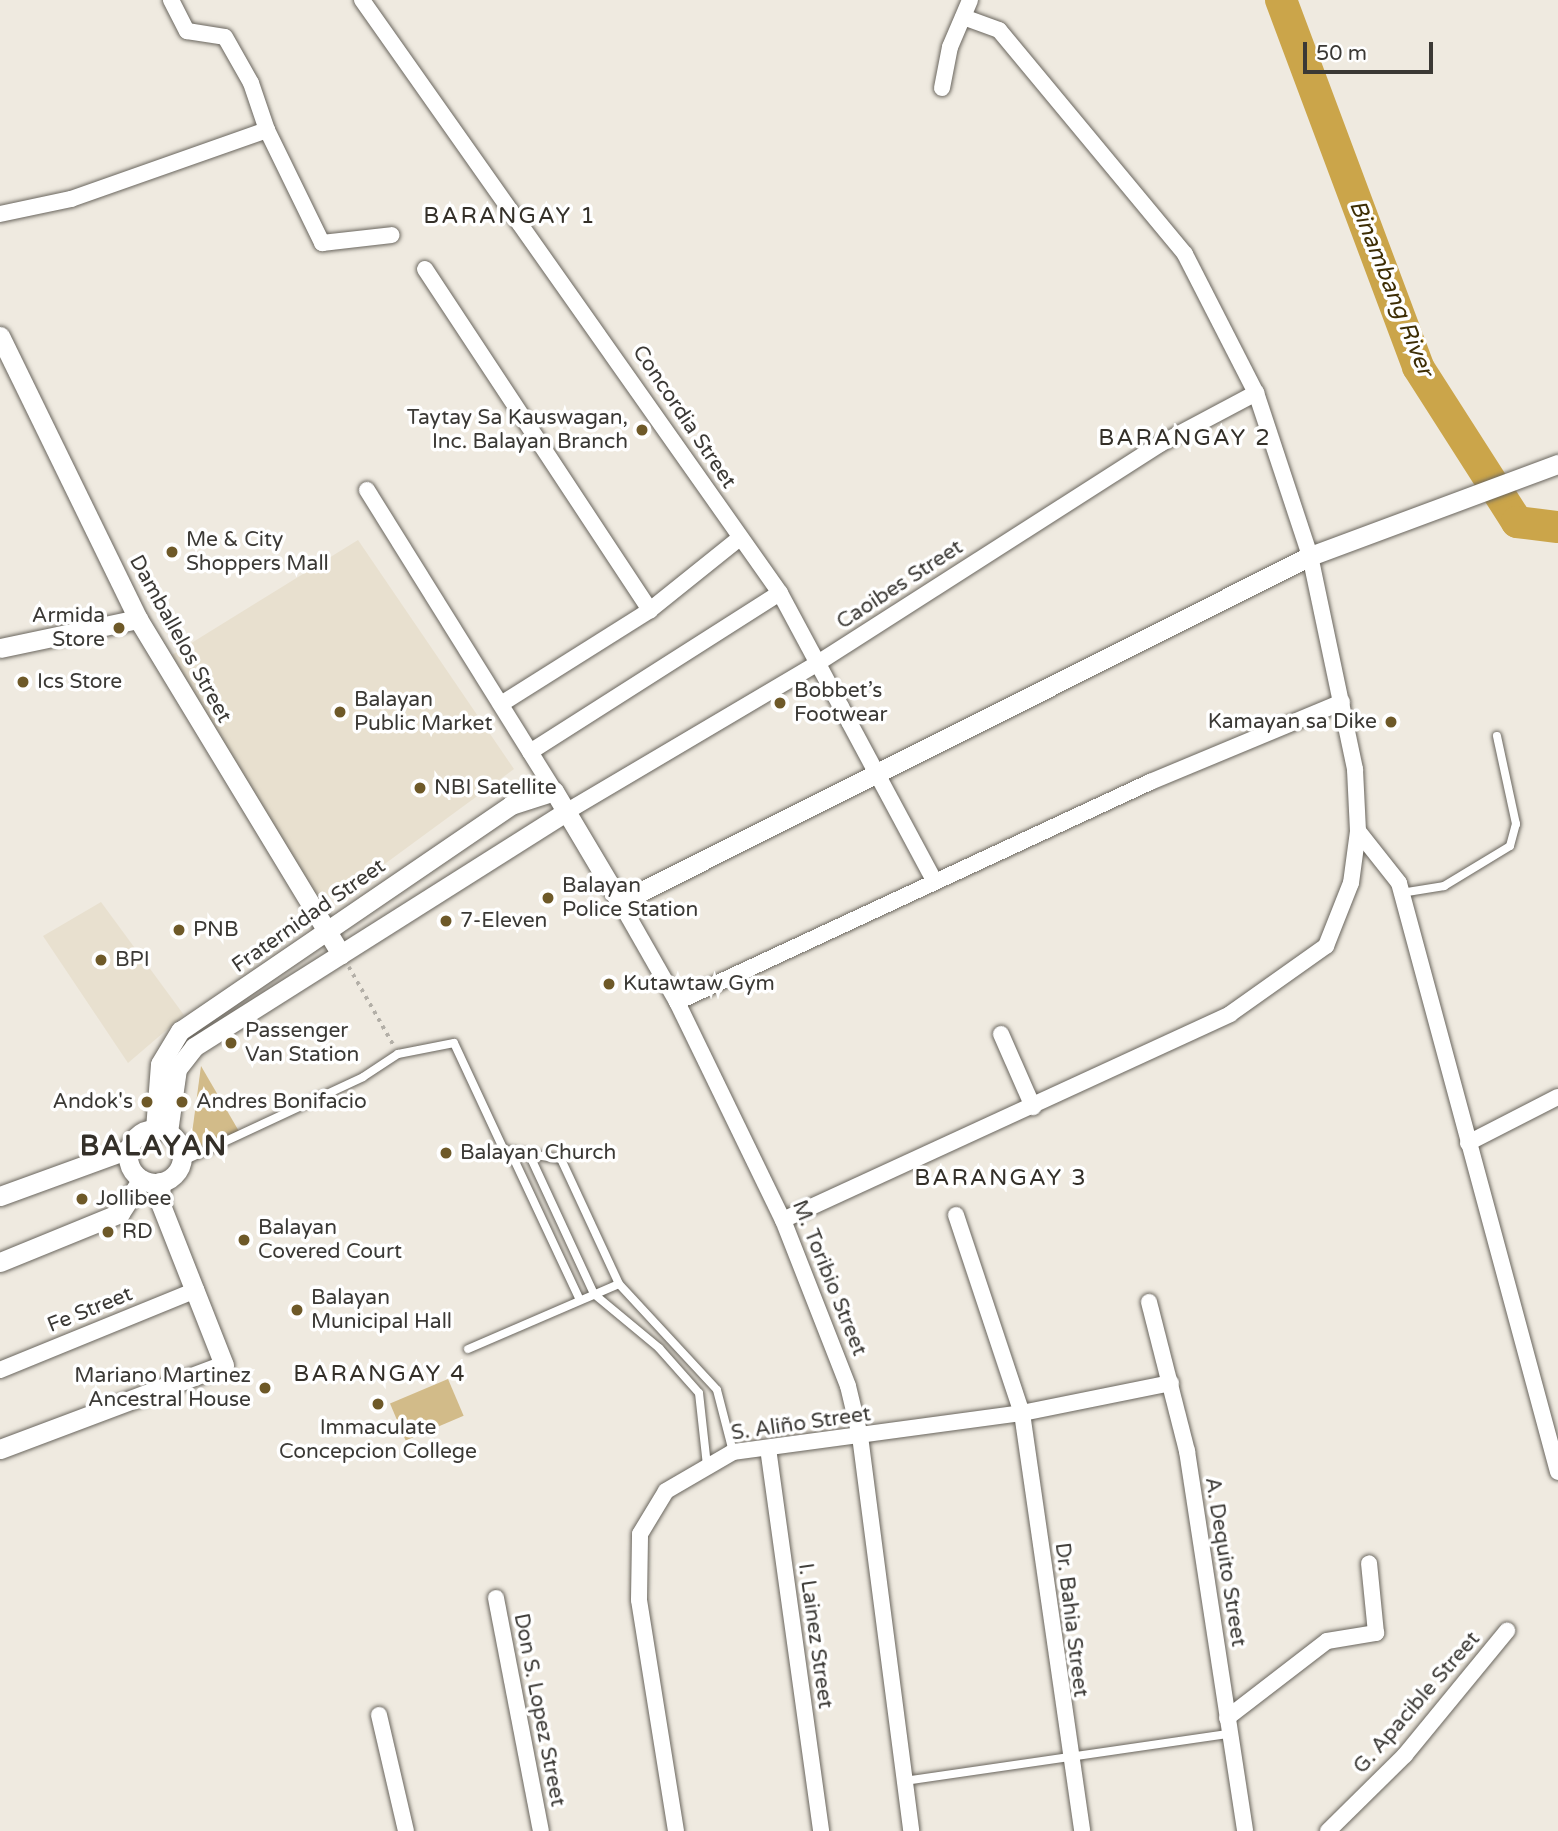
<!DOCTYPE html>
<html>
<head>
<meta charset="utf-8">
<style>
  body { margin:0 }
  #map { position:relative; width:1558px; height:1831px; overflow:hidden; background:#efeae0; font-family:"Varela Round",sans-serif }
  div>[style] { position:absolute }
  .built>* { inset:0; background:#e8e0cf }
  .green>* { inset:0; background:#d2bb89; transform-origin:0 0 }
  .river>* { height:32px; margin:-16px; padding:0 16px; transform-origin:16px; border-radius:16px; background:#cba54a }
  .path>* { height:3.5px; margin-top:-1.75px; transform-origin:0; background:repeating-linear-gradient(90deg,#b3afa7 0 3.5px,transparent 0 8.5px) }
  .roads { filter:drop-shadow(0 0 2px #69655d) drop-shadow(0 0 2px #69655d) }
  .service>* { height:8px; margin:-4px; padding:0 4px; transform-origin:4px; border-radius:4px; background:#fff }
  .minor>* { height:16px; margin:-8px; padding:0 8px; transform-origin:8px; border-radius:8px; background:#fff }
  .tertiary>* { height:19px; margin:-9.5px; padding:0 9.5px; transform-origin:9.5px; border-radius:9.5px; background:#fff }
  .tertiary>.ring { margin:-9.5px; padding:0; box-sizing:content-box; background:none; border:19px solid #fff; border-radius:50% }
  .dots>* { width:19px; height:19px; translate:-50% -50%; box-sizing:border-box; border:4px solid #fff; border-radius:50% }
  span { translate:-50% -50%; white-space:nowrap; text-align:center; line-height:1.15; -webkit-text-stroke:7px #fff; paint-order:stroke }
  .street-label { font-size:21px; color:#3b3935 }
  .poi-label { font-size:21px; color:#3b3935 }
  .right { translate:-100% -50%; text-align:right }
  .left { translate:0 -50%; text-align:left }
  .neighbourhood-label { font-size:23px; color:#343029; letter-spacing:2px }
  .water-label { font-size:23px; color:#3d2d04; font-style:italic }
  .district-label { font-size:28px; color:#343029; font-weight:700; letter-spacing:2px }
  .scale { position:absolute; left:1303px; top:42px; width:130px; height:32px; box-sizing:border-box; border:4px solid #3b3935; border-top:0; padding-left:9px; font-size:21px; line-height:24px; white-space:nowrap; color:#3b3935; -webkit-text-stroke:5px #fff; paint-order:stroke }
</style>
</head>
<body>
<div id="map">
  <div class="built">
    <i style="clip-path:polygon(358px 540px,514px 769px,337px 899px,311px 892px,172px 655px)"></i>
    <i style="clip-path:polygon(101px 902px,184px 1015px,128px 1063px,43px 936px)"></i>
  </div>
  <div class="green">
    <i style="clip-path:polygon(201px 1066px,240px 1133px,198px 1154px,191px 1141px)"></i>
    <i style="left:448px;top:1379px;width:40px;height:63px;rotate:67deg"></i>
  </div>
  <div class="river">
    <i style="left:1281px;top:0;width:392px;rotate:69.5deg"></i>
    <i style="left:1418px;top:367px;width:184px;rotate:57.4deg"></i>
    <i style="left:1517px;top:522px;width:41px;rotate:7deg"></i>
  </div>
  <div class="path">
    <i style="left:349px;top:967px;width:91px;rotate:60.3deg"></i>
  </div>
  <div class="roads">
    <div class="service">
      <i style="left:1401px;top:893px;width:44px;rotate:-9.2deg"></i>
      <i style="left:1444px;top:886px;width:77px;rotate:-31.2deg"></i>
      <i style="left:1510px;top:846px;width:23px;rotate:-75deg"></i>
      <i style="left:1516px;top:824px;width:90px;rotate:-102.2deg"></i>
      <i style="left:512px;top:1155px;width:160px;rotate:64.9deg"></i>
      <i style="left:530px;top:1156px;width:152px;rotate:65.1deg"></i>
      <i style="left:594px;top:1294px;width:85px;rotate:39.7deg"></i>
      <i style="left:659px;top:1348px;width:60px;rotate:48.4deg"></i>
      <i style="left:699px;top:1393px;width:72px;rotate:83.7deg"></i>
      <i style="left:181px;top:1162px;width:201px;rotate:-25deg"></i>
      <i style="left:363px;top:1077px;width:42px;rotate:-33.3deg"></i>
      <i style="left:398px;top:1054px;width:57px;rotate:-11.1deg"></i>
      <i style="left:454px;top:1043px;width:118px;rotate:65deg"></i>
      <i style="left:504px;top:1150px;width:58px;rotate:9deg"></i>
      <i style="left:561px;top:1159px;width:138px;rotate:65.1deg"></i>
      <i style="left:619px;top:1284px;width:144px;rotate:47.2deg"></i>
      <i style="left:717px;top:1390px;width:64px;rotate:75.5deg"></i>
      <i style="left:468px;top:1349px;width:164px;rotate:-23.3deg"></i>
      <i style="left:905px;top:1781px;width:327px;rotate:-8.3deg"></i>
    </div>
    <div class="minor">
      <i style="left:171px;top:0;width:35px;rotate:63deg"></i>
      <i style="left:187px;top:31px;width:38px;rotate:9deg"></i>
      <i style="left:225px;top:37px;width:53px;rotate:60.5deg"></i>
      <i style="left:251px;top:83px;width:50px;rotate:71.2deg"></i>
      <i style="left:362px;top:0;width:726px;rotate:54.82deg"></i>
      <i style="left:780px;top:593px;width:326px;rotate:61.8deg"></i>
      <i style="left:942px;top:88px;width:42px;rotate:-79deg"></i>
      <i style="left:950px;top:47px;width:51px;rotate:-66.9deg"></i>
      <i style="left:0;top:214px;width:73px;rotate:-11.9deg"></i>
      <i style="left:71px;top:199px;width:208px;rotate:-19.4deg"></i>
      <i style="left:267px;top:130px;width:126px;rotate:64deg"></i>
      <i style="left:322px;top:243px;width:70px;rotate:-6.5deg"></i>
      <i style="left:425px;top:269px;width:409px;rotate:56.6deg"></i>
      <i style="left:367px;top:490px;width:354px;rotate:58.1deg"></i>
      <i style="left:501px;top:704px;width:176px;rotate:-32.2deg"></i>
      <i style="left:650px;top:610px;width:115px;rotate:-38.7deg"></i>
      <i style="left:530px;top:752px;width:296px;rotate:-32.5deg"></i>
      <i style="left:566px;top:812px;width:296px;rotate:-30.6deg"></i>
      <i style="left:821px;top:661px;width:403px;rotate:-32.6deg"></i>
      <i style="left:1160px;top:444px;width:109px;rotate:-28deg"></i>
      <i style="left:1358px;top:831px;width:66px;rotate:51.7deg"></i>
      <i style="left:1399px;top:883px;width:610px;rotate:74.89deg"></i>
      <i style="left:620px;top:902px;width:115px;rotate:60.3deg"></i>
      <i style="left:677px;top:1002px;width:242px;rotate:64.1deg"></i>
      <i style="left:783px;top:1220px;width:178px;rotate:68.6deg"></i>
      <i style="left:848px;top:1386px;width:51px;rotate:76.5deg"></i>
      <i style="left:860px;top:1436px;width:398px;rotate:82.6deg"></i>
      <i style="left:677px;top:1002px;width:522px;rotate:-24.94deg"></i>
      <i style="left:1150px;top:782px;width:208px;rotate:-22.6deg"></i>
      <i style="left:1001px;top:1034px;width:80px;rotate:66.3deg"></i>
      <i style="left:1468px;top:1143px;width:101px;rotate:-27.1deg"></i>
      <i style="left:956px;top:1215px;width:209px;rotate:71.6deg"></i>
      <i style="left:1022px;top:1413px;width:422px;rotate:81.8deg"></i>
      <i style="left:783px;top:1220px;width:492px;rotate:-24.7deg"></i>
      <i style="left:1230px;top:1014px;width:118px;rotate:-35.3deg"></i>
      <i style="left:1326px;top:946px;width:68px;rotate:-68.4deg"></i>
      <i style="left:1351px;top:883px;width:52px;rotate:-82.3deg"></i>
      <i style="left:1358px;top:831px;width:62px;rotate:-92.8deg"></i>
      <i style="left:1355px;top:769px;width:218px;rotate:-101.9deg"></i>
      <i style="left:1310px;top:556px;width:172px;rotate:-108.3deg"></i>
      <i style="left:1256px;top:393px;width:156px;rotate:-117.1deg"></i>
      <i style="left:1185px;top:254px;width:291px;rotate:-129.7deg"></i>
      <i style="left:999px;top:30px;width:38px;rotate:-160deg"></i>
      <i style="left:1149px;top:1302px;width:154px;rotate:75.7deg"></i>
      <i style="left:1187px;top:1451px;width:384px;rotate:81.3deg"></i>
      <i style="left:0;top:1370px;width:212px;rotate:-22.2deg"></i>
      <i style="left:768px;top:1448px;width:387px;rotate:82.1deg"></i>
      <i style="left:496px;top:1598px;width:237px;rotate:79.1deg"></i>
      <i style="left:379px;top:1715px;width:119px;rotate:76.9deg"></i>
      <i style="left:1227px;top:1718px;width:126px;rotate:-37.6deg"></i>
      <i style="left:1327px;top:1641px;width:50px;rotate:-9.3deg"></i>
      <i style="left:1376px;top:1633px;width:70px;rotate:-95.7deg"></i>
      <i style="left:676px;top:1831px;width:234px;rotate:-99.1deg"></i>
      <i style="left:639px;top:1600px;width:66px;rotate:-89.1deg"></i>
      <i style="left:640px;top:1534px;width:50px;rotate:-58.8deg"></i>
      <i style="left:666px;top:1491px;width:78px;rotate:-30.2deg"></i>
      <i style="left:733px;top:1452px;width:292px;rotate:-7.7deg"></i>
      <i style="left:1022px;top:1413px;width:152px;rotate:-11.4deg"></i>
      <i style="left:1328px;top:1831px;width:108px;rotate:-44.6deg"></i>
      <i style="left:1405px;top:1755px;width:161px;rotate:-50.6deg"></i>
    </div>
    <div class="tertiary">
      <i style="left:0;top:336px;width:315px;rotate:64deg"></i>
      <i style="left:138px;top:619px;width:392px;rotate:58.8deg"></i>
      <i style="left:0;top:648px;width:141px;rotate:-11.9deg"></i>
      <i style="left:155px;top:1129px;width:65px;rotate:-85.6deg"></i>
      <i style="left:160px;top:1064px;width:39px;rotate:-59deg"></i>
      <i style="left:180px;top:1031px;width:401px;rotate:-34.3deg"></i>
      <i style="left:511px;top:805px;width:45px;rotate:-18deg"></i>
      <i style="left:554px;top:791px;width:129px;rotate:59.3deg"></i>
      <i style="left:620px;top:902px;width:772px;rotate:-26.63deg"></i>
      <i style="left:1310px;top:556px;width:265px;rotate:-20.4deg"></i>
      <i class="ring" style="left:128px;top:1129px;width:35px;height:35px"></i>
      <i style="left:168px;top:1132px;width:64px;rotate:-81.9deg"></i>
      <i style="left:177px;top:1069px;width:28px;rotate:-52deg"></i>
      <i style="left:194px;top:1047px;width:440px;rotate:-32.3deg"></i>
      <i style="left:0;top:1196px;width:137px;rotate:-20deg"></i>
      <i style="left:0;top:1262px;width:130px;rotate:-22.2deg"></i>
      <i style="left:120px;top:1213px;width:40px;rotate:-57.1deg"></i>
      <i style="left:0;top:1449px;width:239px;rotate:-20.6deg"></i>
      <i style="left:224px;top:1365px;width:172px;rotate:-111.5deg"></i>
      <i style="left:161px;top:1205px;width:23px;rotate:-92deg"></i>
    </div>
  </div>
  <div class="dots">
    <i style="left:642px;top:430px;background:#6e5928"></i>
    <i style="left:172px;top:552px;background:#6e5928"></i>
    <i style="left:119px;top:628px;background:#6e5928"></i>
    <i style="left:23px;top:682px;background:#6e5928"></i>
    <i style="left:780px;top:703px;background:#6e5928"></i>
    <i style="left:340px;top:712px;background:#6e5928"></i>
    <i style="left:1391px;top:722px;background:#6e5928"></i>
    <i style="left:420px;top:788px;background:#6e5928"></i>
    <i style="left:548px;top:898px;background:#6e5928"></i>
    <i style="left:446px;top:921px;background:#6e5928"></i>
    <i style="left:179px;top:930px;background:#6e5928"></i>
    <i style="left:101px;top:960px;background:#6e5928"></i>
    <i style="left:609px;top:984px;background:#6e5928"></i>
    <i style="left:231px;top:1043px;background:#6e5928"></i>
    <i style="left:147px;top:1102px;background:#6e5928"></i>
    <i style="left:182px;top:1102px;background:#6e5928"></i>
    <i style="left:446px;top:1153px;background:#6e5928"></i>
    <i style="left:82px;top:1199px;background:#6e5928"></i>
    <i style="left:108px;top:1232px;background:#6e5928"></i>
    <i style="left:244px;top:1240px;background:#6e5928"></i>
    <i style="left:297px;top:1310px;background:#6e5928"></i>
    <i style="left:265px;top:1388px;background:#6e5928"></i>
    <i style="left:378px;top:1404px;background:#6e5928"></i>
  </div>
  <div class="street-label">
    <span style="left:684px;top:417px;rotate:56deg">Concordia Street</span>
    <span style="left:900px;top:585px;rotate:-33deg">Caoibes Street</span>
    <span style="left:180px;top:639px;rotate:61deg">Damballelos Street</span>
    <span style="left:309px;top:916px;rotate:-35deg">Fraternidad Street</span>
    <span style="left:829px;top:1278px;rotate:68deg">M. Toribio Street</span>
    <span style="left:90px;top:1310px;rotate:-22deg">Fe Street</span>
    <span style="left:801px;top:1424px;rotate:-8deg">S. Aliño Street</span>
    <span style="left:1225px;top:1562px;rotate:81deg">A. Dequito Street</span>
    <span style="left:1071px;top:1620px;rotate:83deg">Dr. Bahia Street</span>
    <span style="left:815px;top:1636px;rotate:82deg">I. Lainez Street</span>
    <span style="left:1417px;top:1703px;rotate:-49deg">G. Apacible Street</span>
    <span style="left:539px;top:1710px;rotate:79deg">Don S. Lopez Street</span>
  </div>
  <div class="poi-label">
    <span class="right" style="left:628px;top:430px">Taytay Sa Kauswagan,<br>Inc. Balayan Branch</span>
    <span class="left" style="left:186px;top:552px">Me &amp; City<br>Shoppers Mall</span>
    <span class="right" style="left:105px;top:628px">Armida<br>Store</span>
    <span class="left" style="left:37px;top:682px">Ics Store</span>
    <span class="left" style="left:794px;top:703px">Bobbet’s<br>Footwear</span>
    <span class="left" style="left:354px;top:712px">Balayan<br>Public Market</span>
    <span class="right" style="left:1377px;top:722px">Kamayan sa Dike</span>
    <span class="left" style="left:434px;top:788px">NBI Satellite</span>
    <span class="left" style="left:562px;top:898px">Balayan<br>Police Station</span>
    <span class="left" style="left:460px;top:921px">7-Eleven</span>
    <span class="left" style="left:193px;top:930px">PNB</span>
    <span class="left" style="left:115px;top:960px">BPI</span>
    <span class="left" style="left:623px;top:984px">Kutawtaw Gym</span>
    <span class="left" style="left:245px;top:1043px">Passenger<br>Van Station</span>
    <span class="right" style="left:133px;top:1102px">Andok's</span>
    <span class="left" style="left:196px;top:1102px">Andres Bonifacio</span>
    <span class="left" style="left:460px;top:1153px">Balayan Church</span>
    <span class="left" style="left:96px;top:1199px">Jollibee</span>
    <span class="left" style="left:258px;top:1240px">Balayan<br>Covered Court</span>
    <span class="left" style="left:122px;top:1232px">RD</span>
    <span class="left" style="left:311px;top:1310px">Balayan<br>Municipal Hall</span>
    <span class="right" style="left:251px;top:1388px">Mariano Martinez<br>Ancestral House</span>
    <span style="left:378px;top:1440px">Immaculate<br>Concepcion College</span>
  </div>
  <div class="neighbourhood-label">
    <span style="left:510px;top:216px">BARANGAY 1</span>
    <span style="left:1185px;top:438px">BARANGAY 2</span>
    <span style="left:1001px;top:1178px">BARANGAY 3</span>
    <span style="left:380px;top:1374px">BARANGAY 4</span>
  </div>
  <div class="water-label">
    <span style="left:1391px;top:288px;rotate:68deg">Binambang River</span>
  </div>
  <div class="district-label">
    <span style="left:154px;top:1146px">BALAYAN</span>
  </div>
  <div class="scale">50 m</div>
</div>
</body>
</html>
